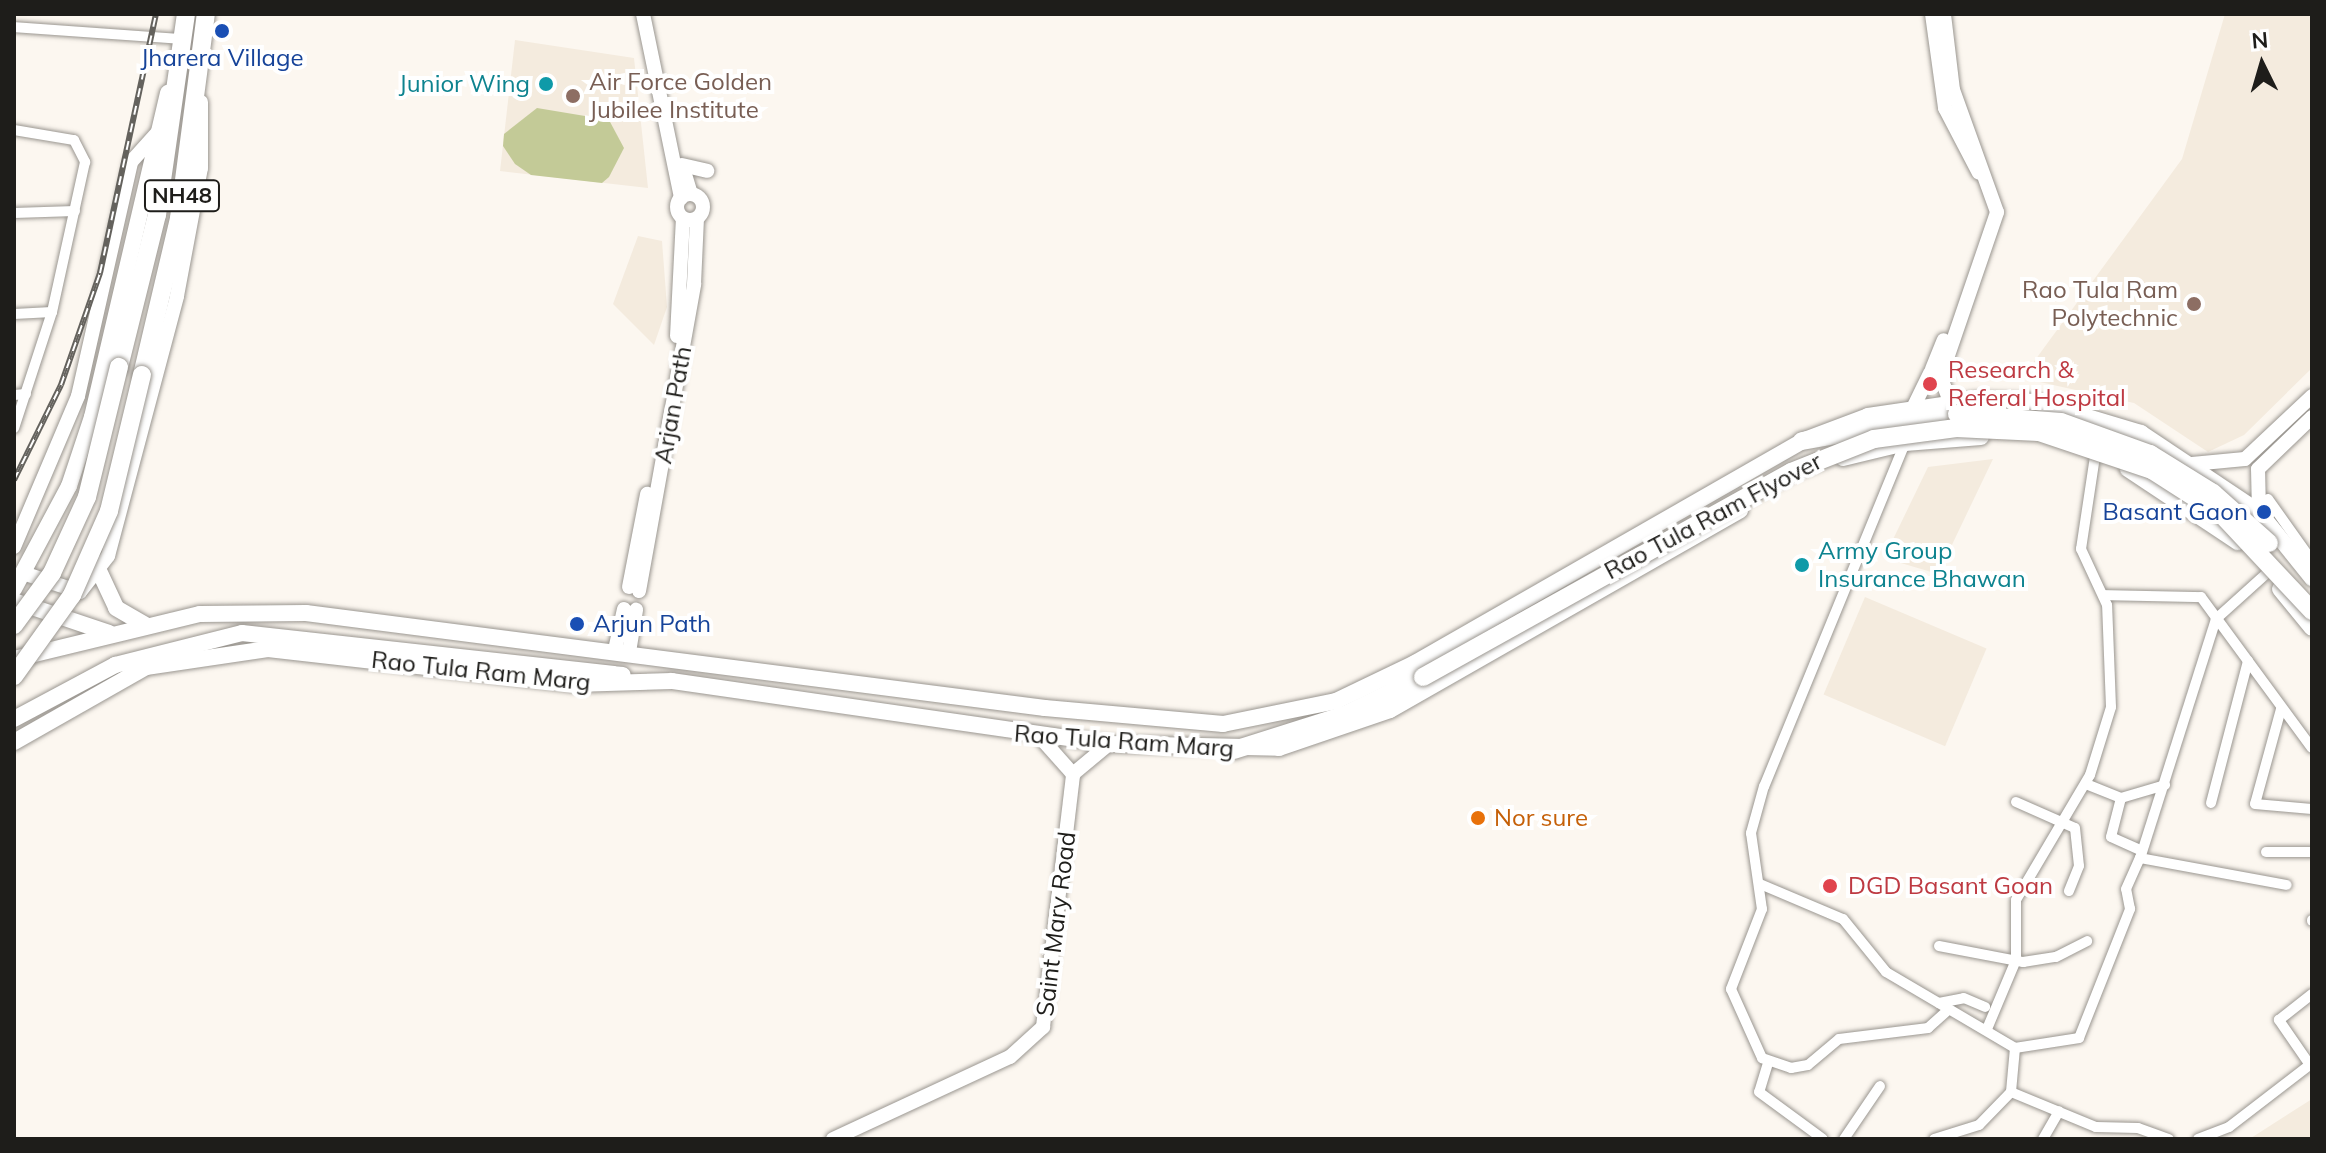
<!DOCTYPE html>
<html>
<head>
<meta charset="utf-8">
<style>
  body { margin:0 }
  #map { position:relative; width:2326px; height:1153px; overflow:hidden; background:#fcf7f0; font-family:Mulish,sans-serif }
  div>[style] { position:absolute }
  .built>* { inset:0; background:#f4ebde; transform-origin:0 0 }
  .green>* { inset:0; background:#c3ca97 }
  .roads { filter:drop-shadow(0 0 2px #9a9690) drop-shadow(0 0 2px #9a9690) }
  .street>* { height:10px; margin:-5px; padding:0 5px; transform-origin:5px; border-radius:5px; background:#fff }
  .secondary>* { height:14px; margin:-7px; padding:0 7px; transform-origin:7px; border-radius:7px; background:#fff }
  .secondary>.ring { margin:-7px; padding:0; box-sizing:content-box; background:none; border:14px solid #fff; border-radius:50% }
  .primary>* { height:16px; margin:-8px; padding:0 8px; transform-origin:8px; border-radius:8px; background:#fff }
  .highway>* { height:18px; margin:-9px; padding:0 9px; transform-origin:9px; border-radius:9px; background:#fff }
  .rail>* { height:6px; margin-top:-3px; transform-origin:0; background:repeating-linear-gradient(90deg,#fff 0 9px,#64625d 0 18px); box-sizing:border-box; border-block:2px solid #64625d }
  .bridges { filter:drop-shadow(0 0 2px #9a9690) drop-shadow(0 0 2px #9a9690) }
  .highway-bridge>* { height:18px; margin:-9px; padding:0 9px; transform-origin:9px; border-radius:9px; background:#fff }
  .dots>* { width:22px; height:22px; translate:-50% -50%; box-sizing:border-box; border:4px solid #fff; border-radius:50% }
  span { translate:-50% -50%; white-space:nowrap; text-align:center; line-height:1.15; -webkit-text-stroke:8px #fff; paint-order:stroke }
  .shield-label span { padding:2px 6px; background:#fff; border:2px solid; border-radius:6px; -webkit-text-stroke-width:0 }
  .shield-label { font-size:22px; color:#1e1d1a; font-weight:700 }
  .transit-label { font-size:24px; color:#164399 }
  .right { translate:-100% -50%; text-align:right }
  .left { translate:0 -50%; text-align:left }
  .education-label { font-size:24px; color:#785e54 }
  .culture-label { font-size:24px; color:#0d838f }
  .health-label { font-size:24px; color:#be3a42 }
  .street-label { font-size:24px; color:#1e1d1a }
  .food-label { font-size:24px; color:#c56008 }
  .frame { position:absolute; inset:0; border:16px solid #1e1d1a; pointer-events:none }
  .north { position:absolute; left:2222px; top:24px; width:80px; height:80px; -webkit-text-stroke:6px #fff; paint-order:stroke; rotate:355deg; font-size:22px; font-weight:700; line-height:32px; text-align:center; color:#1e1d1a }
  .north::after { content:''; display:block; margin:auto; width:28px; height:36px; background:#1e1d1a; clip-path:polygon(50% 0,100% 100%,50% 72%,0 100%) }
</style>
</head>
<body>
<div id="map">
  <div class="built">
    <i style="clip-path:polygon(2225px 14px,2312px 14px,2312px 368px,2244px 435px,2208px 452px,2134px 403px,2022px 378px,2182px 159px)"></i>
    <i style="clip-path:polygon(515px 40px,634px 58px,648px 188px,500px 171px)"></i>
    <i style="clip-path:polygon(638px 236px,662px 241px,667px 307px,654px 345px,613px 304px)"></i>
    <i style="clip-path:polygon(1993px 459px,1938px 574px,1884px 558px,1928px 467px)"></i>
    <i style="left:1865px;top:597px;width:132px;height:106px;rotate:23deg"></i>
    <i style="clip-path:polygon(2312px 1099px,2312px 1139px,2248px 1139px,2251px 1138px)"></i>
  </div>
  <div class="green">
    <i style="clip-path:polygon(537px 108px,609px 120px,624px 148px,609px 177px,602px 183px,531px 175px,515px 164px,503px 146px,504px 134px)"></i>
  </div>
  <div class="roads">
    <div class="street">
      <i style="left:14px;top:27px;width:168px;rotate:4.1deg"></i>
      <i style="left:14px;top:130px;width:61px;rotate:9.5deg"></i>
      <i style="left:74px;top:140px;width:25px;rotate:63deg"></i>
      <i style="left:85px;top:162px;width:154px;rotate:102.4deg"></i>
      <i style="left:52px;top:312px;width:122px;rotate:108.1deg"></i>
      <i style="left:14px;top:213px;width:61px;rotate:-1.9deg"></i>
      <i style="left:14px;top:314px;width:38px;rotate:-3deg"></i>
      <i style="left:14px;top:395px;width:12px;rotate:-5deg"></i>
      <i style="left:1905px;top:443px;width:371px;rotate:112.3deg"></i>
      <i style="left:1764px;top:786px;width:49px;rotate:105.5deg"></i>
      <i style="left:1751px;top:833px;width:77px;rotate:81.8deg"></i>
      <i style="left:1762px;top:909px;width:86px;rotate:111.2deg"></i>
      <i style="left:1731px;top:989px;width:76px;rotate:65.8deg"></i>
      <i style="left:1762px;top:1058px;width:31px;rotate:19deg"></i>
      <i style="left:1791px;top:1068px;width:17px;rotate:-10deg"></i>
      <i style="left:1808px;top:1065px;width:40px;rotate:-40deg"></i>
      <i style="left:1839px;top:1039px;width:90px;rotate:-7deg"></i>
      <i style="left:1928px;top:1028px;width:24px;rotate:-42deg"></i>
      <i style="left:2268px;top:499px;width:76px;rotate:54.6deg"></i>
      <i style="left:2267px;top:573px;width:69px;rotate:138deg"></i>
      <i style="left:2216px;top:619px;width:251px;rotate:107.6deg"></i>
      <i style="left:2140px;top:858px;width:149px;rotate:10.4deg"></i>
      <i style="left:2104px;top:595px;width:97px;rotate:1.2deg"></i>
      <i style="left:2201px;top:597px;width:187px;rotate:53.7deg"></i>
      <i style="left:2281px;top:709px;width:98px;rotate:105.3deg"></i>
      <i style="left:2255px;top:804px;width:57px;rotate:5deg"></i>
      <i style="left:2086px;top:784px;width:38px;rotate:22deg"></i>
      <i style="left:2121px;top:798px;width:46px;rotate:-16.5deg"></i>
      <i style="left:2121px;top:798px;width:40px;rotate:104.4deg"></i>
      <i style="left:2111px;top:837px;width:34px;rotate:24deg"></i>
      <i style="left:2016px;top:802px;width:64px;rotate:23.8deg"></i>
      <i style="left:2075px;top:828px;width:38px;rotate:84deg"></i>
      <i style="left:2079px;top:866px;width:27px;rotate:112deg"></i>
      <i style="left:2211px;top:803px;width:147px;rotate:-75.4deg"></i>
      <i style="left:2266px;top:852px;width:46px"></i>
      <i style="left:1760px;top:884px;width:90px;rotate:22.9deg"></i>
      <i style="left:1843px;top:919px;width:68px;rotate:50.9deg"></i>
      <i style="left:1886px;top:972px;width:150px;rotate:30.5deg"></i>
      <i style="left:2015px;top:1048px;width:44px;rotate:95.2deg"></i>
      <i style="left:2011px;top:1092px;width:46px;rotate:134.1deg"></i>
      <i style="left:1979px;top:1125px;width:47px;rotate:162.7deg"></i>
      <i style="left:2312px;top:921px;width:1px;rotate:-90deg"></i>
      <i style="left:1939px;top:946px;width:86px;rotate:10.8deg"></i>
      <i style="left:2023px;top:962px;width:33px;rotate:-9deg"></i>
      <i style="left:2056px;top:957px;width:35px;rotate:-27deg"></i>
      <i style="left:1939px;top:1003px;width:25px;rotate:-11deg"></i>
      <i style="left:1964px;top:998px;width:23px;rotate:23deg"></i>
      <i style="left:1987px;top:1029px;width:75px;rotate:-67.2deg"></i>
      <i style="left:2016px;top:960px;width:60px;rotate:-90deg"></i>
      <i style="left:2016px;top:900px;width:145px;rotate:-59.4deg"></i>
      <i style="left:2090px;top:775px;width:71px;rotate:-72.8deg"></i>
      <i style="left:2111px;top:707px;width:102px;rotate:-92.2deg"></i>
      <i style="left:2107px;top:605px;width:62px;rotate:-114.9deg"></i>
      <i style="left:2081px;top:549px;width:94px;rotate:-81.4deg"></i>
      <i style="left:2015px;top:1048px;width:65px;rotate:-8.9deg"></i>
      <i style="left:2079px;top:1038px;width:139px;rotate:-68.4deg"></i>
      <i style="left:2130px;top:909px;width:20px;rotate:-101deg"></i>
      <i style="left:2126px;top:889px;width:34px;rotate:-66deg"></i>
      <i style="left:1768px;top:1063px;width:30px;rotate:107deg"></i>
      <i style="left:1759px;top:1092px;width:79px;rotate:36.3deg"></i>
      <i style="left:2310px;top:1065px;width:55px;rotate:-124.6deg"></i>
      <i style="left:2279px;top:1020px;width:42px;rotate:-38.2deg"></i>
      <i style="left:2011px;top:1092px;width:92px;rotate:22.4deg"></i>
      <i style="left:2096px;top:1127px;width:42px;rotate:1.4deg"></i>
      <i style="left:2138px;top:1128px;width:33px;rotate:20deg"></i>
      <i style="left:1844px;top:1139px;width:64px;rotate:-55.8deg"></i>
      <i style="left:2043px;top:1139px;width:32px;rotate:-60deg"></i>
      <i style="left:2198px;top:1139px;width:33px;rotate:-21deg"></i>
      <i style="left:2229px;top:1127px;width:105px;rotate:-37.6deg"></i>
    </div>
    <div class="secondary">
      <i style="left:643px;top:14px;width:188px;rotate:78.3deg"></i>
      <i style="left:1932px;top:14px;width:95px;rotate:82.1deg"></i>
      <i style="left:1945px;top:108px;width:73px;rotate:62.4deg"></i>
      <i style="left:682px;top:165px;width:26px;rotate:13deg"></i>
      <i style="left:684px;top:171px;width:24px;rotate:73deg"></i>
      <i class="ring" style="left:677px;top:194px;width:12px;height:12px"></i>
      <i style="left:677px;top:336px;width:118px;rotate:-87.1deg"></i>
      <i style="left:1932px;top:369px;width:31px;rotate:-68deg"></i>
      <i style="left:1942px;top:373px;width:170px;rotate:-71.1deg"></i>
      <i style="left:1997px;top:212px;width:130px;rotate:-109.8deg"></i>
      <i style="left:1953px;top:90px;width:77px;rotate:-96.8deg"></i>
      <i style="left:1941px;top:378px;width:26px;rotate:69deg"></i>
      <i style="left:1914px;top:406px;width:37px;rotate:-64deg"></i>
      <i style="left:2192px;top:464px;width:53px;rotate:-5.4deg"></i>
      <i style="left:2245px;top:459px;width:92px;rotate:-43.2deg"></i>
      <i style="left:2259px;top:512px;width:43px;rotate:-91.3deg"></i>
      <i style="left:2258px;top:469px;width:75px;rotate:-43.9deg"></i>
      <i style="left:14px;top:547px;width:164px;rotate:-67deg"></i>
      <i style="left:78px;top:396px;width:240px;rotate:-77.2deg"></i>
      <i style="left:131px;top:162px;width:40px;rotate:-48deg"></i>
      <i style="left:23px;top:573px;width:60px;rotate:18.4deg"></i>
      <i style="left:80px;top:592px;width:46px;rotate:-52.1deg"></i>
      <i style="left:108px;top:556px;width:269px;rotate:-75.1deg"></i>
      <i style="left:177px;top:296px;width:130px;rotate:-79.4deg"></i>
      <i style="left:201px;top:168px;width:66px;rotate:-90deg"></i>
      <i style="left:629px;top:587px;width:95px;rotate:-79deg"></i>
      <i style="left:639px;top:591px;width:312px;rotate:-79.8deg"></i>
      <i style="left:694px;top:284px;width:65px;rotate:-87.4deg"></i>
      <i style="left:615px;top:650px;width:42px;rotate:-77.6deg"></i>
      <i style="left:629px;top:652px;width:43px;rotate:-80.5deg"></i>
      <i style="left:1040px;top:737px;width:50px;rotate:48.3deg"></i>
      <i style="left:833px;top:1139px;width:195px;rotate:-24.9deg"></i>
      <i style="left:1010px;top:1057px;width:45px;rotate:-42.3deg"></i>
      <i style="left:1043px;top:1027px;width:255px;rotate:-83.2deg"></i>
      <i style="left:1073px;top:774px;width:47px;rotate:-39.8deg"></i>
    </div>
    <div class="primary">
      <i style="left:1843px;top:458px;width:64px;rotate:-13.6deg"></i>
      <i style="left:1905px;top:443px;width:76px;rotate:-4.5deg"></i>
      <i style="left:2128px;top:469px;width:132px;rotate:33.6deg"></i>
      <i style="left:100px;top:573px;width:38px;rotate:65deg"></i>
      <i style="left:116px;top:608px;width:34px;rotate:30deg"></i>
      <i style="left:14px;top:589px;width:117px;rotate:-61.9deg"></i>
      <i style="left:69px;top:486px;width:73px;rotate:-71.6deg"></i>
      <i style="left:92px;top:417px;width:333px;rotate:-76.8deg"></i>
      <i style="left:2280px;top:589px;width:50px;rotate:50.6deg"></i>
      <i style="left:14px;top:601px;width:100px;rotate:18.6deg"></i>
      <i style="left:14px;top:659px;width:191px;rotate:-13.6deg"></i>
      <i style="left:200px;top:614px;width:106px;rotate:-0.5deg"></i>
      <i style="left:306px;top:613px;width:745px;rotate:7.33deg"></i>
      <i style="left:1045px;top:708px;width:179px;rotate:5.1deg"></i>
      <i style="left:1223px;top:724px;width:115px;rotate:-11.5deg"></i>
      <i style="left:1336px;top:701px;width:88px;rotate:-25.7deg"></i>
      <i style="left:1415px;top:663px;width:446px;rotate:-29.8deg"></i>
      <i style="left:1802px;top:441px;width:71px;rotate:-20.7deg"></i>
      <i style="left:1868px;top:416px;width:110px;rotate:-8.4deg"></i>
      <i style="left:1977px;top:400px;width:60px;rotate:1.9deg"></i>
      <i style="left:2037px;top:402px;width:109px;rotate:16.6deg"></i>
      <i style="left:2141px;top:433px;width:142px;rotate:33.8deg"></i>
      <i style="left:2259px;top:512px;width:85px;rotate:51.2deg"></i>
      <i style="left:14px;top:719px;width:115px;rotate:-28.1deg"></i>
      <i style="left:115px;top:665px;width:131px;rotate:-14.1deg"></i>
      <i style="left:242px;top:633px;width:383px;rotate:6.3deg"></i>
      <i style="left:14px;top:742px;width:152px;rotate:-29.6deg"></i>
      <i style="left:146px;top:667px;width:123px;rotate:-8.4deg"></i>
      <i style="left:268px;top:649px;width:308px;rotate:6.5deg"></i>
      <i style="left:574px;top:684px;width:98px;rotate:-1.8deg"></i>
      <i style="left:672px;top:681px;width:442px;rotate:8.2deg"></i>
      <i style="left:1109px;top:744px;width:170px;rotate:1.3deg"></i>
      <i style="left:1279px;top:748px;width:117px;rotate:-18.9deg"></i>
      <i style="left:1390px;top:710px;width:403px;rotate:-29.7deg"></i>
    </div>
    <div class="highway">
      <i style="left:119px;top:367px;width:157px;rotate:-76deg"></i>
      <i style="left:157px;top:215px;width:203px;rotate:-81.8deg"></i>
      <i style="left:142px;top:375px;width:161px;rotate:-76.7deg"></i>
      <i style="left:179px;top:218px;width:206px;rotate:-82.5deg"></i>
      <i style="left:1802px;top:441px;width:157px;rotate:-9.9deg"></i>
      <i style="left:1234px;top:750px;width:116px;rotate:-17.5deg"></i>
      <i style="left:1345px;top:715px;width:87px;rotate:-26deg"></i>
    </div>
  </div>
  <div class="rail">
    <i style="left:14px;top:480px;width:106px;rotate:-63.7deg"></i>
    <i style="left:61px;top:385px;width:119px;rotate:-70.8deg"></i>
    <i style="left:100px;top:273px;width:265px;rotate:-77.8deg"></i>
  </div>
  <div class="bridges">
    <div class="highway-bridge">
      <i style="left:1957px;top:414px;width:104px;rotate:4.4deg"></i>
      <i style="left:2061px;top:422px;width:95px;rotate:19.8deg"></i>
      <i style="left:2150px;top:454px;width:74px;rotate:31.8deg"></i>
      <i style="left:2213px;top:493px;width:75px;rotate:41.8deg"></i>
      <i style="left:14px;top:625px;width:64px;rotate:-53.8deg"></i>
      <i style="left:52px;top:573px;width:84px;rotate:-65.3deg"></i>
      <i style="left:87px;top:497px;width:134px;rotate:-76.2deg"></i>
      <i style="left:14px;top:676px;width:100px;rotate:-54.4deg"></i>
      <i style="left:72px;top:595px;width:92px;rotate:-66.2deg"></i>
      <i style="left:109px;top:511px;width:140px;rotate:-76.4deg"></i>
      <i style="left:1423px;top:677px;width:421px;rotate:-29.1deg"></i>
      <i style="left:1791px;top:472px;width:89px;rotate:-21.7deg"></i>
      <i style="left:1874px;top:439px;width:83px;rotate:-7.6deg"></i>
      <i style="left:1956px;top:428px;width:83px;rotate:2.8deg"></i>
      <i style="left:2039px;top:432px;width:119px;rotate:18.6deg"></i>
      <i style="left:2152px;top:470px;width:83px;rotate:32.7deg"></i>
      <i style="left:2222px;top:515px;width:132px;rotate:46.8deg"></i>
    </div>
  </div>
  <div class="dots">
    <i style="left:222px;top:31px;background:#1a4fb4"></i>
    <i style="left:546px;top:84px;background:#0f9aa8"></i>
    <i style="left:573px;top:96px;background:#8d6e63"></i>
    <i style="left:2194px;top:304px;background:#8d6e63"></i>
    <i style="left:1930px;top:384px;background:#e0444e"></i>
    <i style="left:2264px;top:512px;background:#1a4fb4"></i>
    <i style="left:1802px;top:565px;background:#0f9aa8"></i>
    <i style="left:577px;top:624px;background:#1a4fb4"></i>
    <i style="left:1478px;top:818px;background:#e8710a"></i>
    <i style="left:1830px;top:886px;background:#e0444e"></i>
  </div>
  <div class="shield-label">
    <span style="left:182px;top:196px">NH48</span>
  </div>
  <div class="transit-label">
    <span style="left:222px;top:58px">Jharera Village</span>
    <span class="right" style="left:2248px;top:512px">Basant Gaon</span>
    <span class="left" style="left:593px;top:624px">Arjun Path</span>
  </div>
  <div class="education-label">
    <span class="left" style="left:589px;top:96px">Air Force Golden<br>Jubilee Institute</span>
    <span class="right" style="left:2178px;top:304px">Rao Tula Ram<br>Polytechnic</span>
  </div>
  <div class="culture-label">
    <span class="right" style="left:530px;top:84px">Junior Wing</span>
    <span class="left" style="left:1818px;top:565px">Army Group<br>Insurance Bhawan</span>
  </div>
  <div class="health-label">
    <span class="left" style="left:1948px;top:384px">Research &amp;<br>Referal Hospital</span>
    <span class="left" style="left:1848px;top:886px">DGD Basant Goan</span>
  </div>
  <div class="street-label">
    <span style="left:673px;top:405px;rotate:-80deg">Arjan Path</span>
    <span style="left:1713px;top:516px;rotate:-28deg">Rao Tula Ram Flyover</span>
    <span style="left:481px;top:671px;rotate:6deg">Rao Tula Ram Marg</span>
    <span style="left:1124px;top:741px;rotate:4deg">Rao Tula Ram Marg</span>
    <span style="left:1056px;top:924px;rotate:-83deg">Saint Mary Road</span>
  </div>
  <div class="food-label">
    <span class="left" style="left:1494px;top:818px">Nor sure</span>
  </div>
  <div class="frame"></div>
  <div class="north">N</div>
</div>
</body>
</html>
